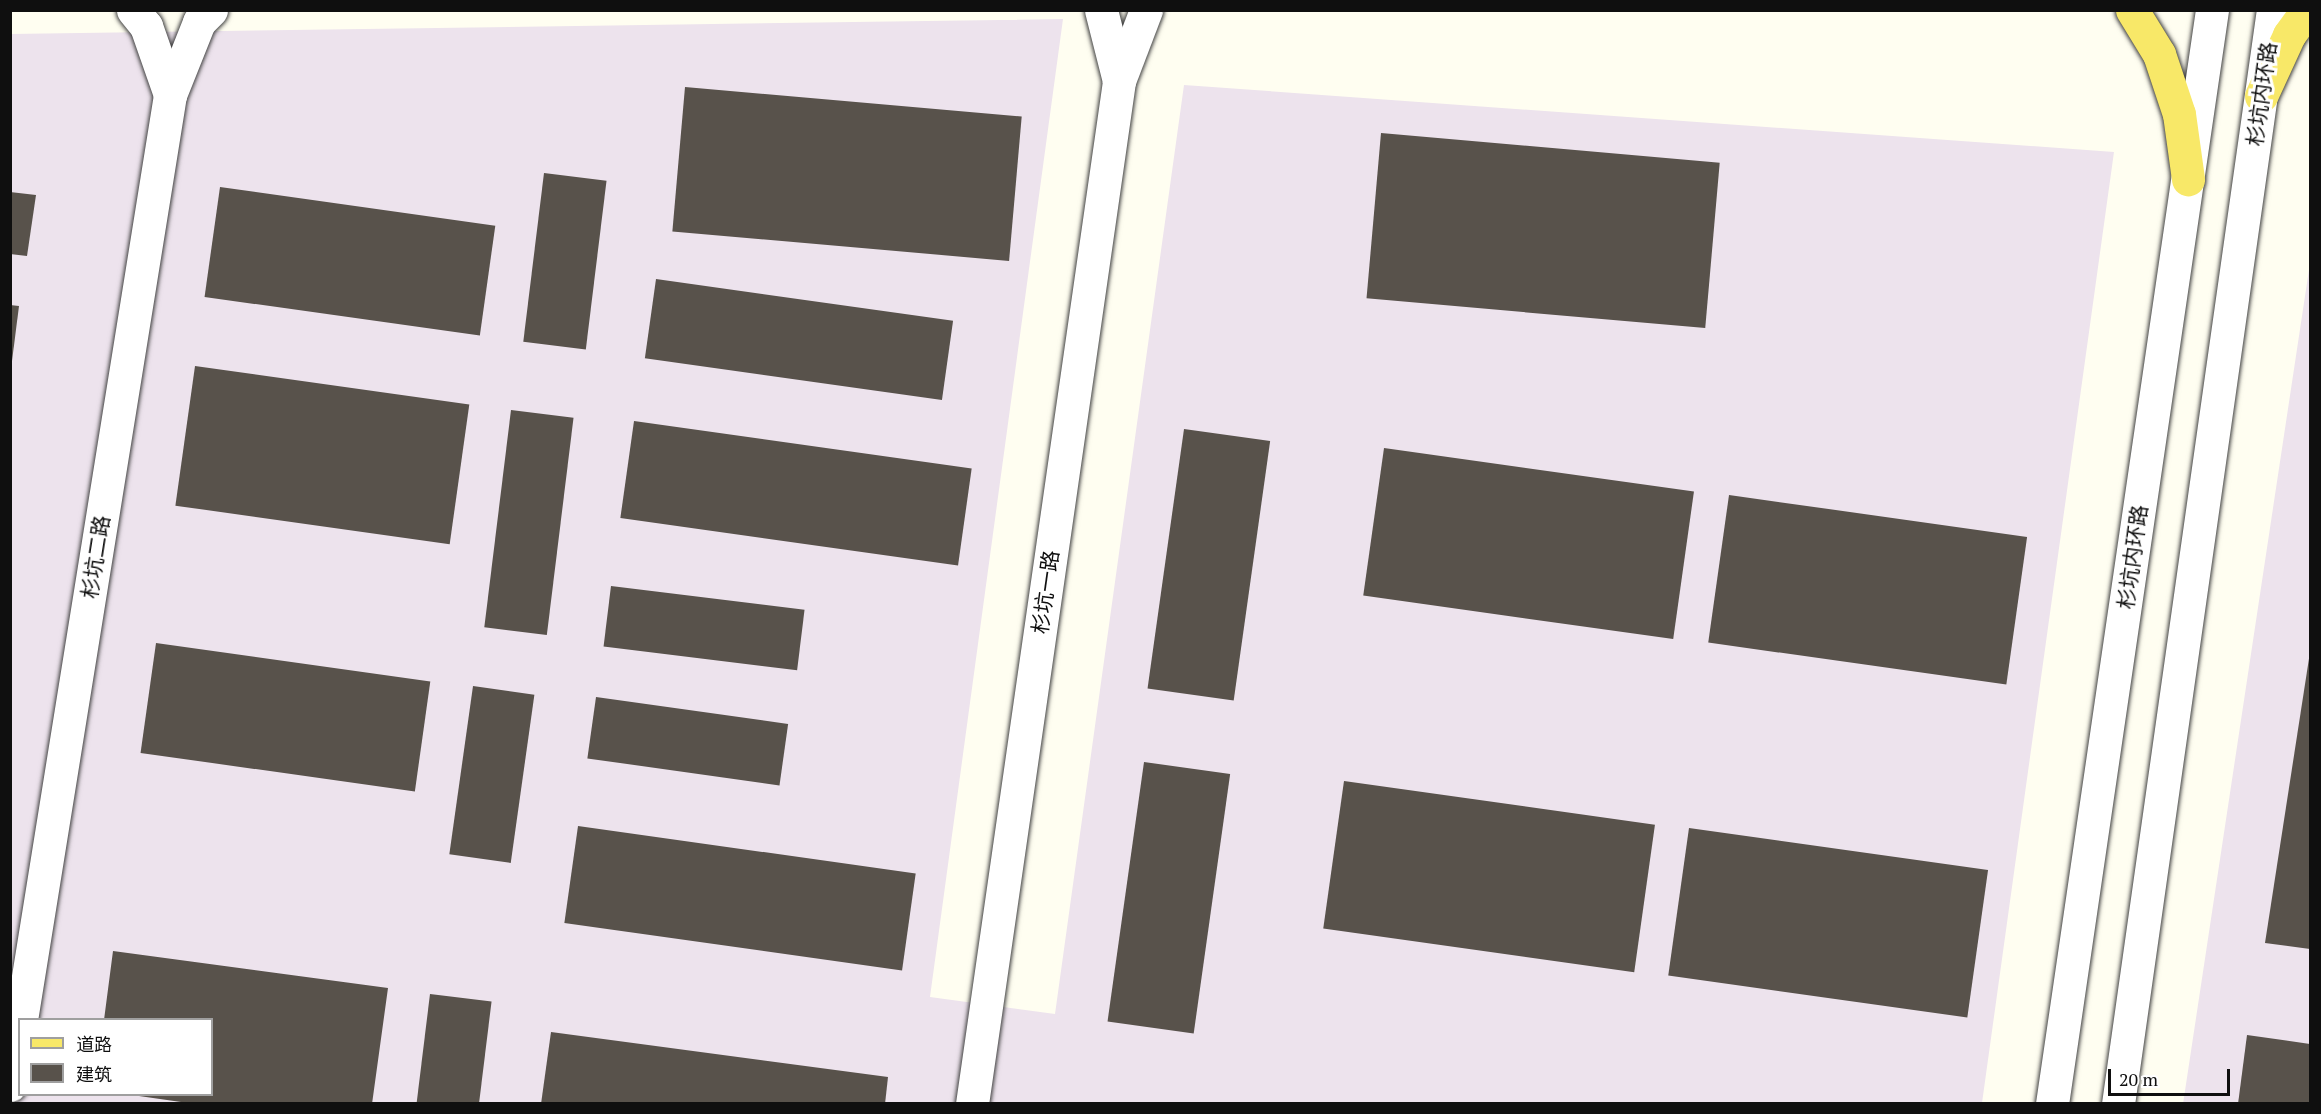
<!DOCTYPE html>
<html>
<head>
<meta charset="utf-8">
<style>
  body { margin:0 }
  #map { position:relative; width:2321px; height:1114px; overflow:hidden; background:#fffef1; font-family:"PT Serif","Noto Sans SC",serif }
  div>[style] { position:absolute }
  .industrial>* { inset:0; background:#ede3ed }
  .building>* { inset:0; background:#58524b; transform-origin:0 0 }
  .roads { filter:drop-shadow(0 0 2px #424242) drop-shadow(0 0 2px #424242) }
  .minor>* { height:33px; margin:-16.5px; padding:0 16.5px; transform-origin:16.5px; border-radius:16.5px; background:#fff }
  .major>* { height:33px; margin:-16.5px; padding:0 16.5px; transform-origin:16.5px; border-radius:16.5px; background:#f8e868 }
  span { translate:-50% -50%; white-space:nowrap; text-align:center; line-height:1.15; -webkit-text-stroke:6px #fff; paint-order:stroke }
  .street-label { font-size:21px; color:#0f0f0f }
  .frame { position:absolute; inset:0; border:12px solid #0f0f0f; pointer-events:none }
  .legend { position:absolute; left:18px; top:1018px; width:195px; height:78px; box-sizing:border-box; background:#fff; border:2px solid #9f9f9f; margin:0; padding:8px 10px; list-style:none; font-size:18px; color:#0f0f0f }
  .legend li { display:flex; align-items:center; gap:12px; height:30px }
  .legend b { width:30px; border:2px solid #9f9f9f }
  .scale { position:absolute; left:2108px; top:1069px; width:122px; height:27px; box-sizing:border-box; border:3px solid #0f0f0f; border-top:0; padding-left:8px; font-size:18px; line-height:21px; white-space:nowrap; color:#0f0f0f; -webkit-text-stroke:4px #fff; paint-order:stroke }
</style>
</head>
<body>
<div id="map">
  <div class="industrial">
    <i style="clip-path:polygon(evenodd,1063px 19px,930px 997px,1055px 1014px,1184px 85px,2114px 152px,1982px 1103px,11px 1103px,10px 34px,1063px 19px,20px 1020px,212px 1020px,212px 1094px,20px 1094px,20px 1020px)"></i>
    <i style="clip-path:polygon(2310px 263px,2310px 1103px,2183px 1104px,2206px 952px)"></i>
  </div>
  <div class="building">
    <i style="left:685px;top:87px;width:338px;height:145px;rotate:5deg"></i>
    <i style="left:1381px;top:133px;width:340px;height:166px;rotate:5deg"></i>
    <i style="left:544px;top:173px;width:63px;height:170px;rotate:7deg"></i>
    <i style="left:220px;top:187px;width:278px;height:111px;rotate:8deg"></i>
    <i style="clip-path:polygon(10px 192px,36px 195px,27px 256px,10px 254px)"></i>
    <i style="left:656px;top:279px;width:300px;height:80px;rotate:8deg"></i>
    <i style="clip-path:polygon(10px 305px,19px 306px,12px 361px,10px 361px)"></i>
    <i style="left:195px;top:366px;width:277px;height:141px;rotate:8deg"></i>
    <i style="left:511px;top:410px;width:63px;height:219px;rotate:7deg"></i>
    <i style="left:634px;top:421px;width:341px;height:98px;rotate:8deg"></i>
    <i style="left:1184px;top:429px;width:87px;height:262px;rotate:8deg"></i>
    <i style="left:1384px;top:448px;width:313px;height:149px;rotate:8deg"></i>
    <i style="left:1729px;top:495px;width:301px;height:149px;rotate:8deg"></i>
    <i style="left:611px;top:586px;width:195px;height:61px;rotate:7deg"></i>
    <i style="left:156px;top:643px;width:277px;height:111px;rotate:8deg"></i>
    <i style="clip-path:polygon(2310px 652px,2310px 949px,2265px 943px)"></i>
    <i style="left:473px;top:686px;width:62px;height:170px;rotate:8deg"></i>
    <i style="left:596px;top:697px;width:194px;height:62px;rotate:8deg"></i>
    <i style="left:1144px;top:762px;width:87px;height:262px;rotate:8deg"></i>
    <i style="left:1344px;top:781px;width:314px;height:149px;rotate:8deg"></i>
    <i style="left:578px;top:826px;width:341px;height:98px;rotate:8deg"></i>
    <i style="left:1689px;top:828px;width:302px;height:149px;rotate:8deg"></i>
    <i style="clip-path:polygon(113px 951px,388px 988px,372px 1104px,195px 1104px,139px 1096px,212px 1094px,212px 1020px,104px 1020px)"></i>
    <i style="left:430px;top:994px;width:62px;height:111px;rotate:7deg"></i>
    <i style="clip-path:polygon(551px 1032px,888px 1077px,885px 1104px,541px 1104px)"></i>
    <i style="clip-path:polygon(2247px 1035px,2310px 1044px,2310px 1104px,2238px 1104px)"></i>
  </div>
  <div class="roads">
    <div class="minor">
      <i style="left:133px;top:10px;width:21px;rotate:51deg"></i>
      <i style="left:146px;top:26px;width:73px;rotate:70.8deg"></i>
      <i style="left:1101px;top:10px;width:73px;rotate:75.8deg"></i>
      <i style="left:21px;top:1020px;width:937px;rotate:-80.85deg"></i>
      <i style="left:170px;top:95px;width:79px;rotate:-68.3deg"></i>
      <i style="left:199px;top:22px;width:17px;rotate:-45deg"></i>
      <i style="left:10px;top:1085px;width:57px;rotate:-79.9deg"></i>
      <i style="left:972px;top:1104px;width:1034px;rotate:-81.82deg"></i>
      <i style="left:1119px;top:81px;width:76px;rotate:-69.2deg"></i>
      <i style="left:2052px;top:1104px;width:1106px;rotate:-81.68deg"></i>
      <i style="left:2118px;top:1104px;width:1105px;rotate:-81.94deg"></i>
    </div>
    <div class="major">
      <i style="left:2132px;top:10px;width:52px;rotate:58.5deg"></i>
      <i style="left:2159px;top:54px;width:63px;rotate:71.6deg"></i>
      <i style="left:2179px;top:114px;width:66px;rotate:82.1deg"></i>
      <i style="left:2261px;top:96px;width:67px;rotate:-65.3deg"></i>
      <i style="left:2289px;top:35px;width:31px;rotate:-54deg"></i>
    </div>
  </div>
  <div class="street-label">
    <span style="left:2261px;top:94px;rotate:-82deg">杉坑内环路</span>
    <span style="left:95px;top:557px;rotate:-81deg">杉坑二路</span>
    <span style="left:2132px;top:557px;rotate:-82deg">杉坑内环路</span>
    <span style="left:1045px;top:592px;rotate:-82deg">杉坑一路</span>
  </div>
  <div class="frame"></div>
  <ul class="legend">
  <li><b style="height:8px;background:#f8e868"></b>道路</li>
  <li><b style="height:16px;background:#58524b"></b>建筑</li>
  </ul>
  <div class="scale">20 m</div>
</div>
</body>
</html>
